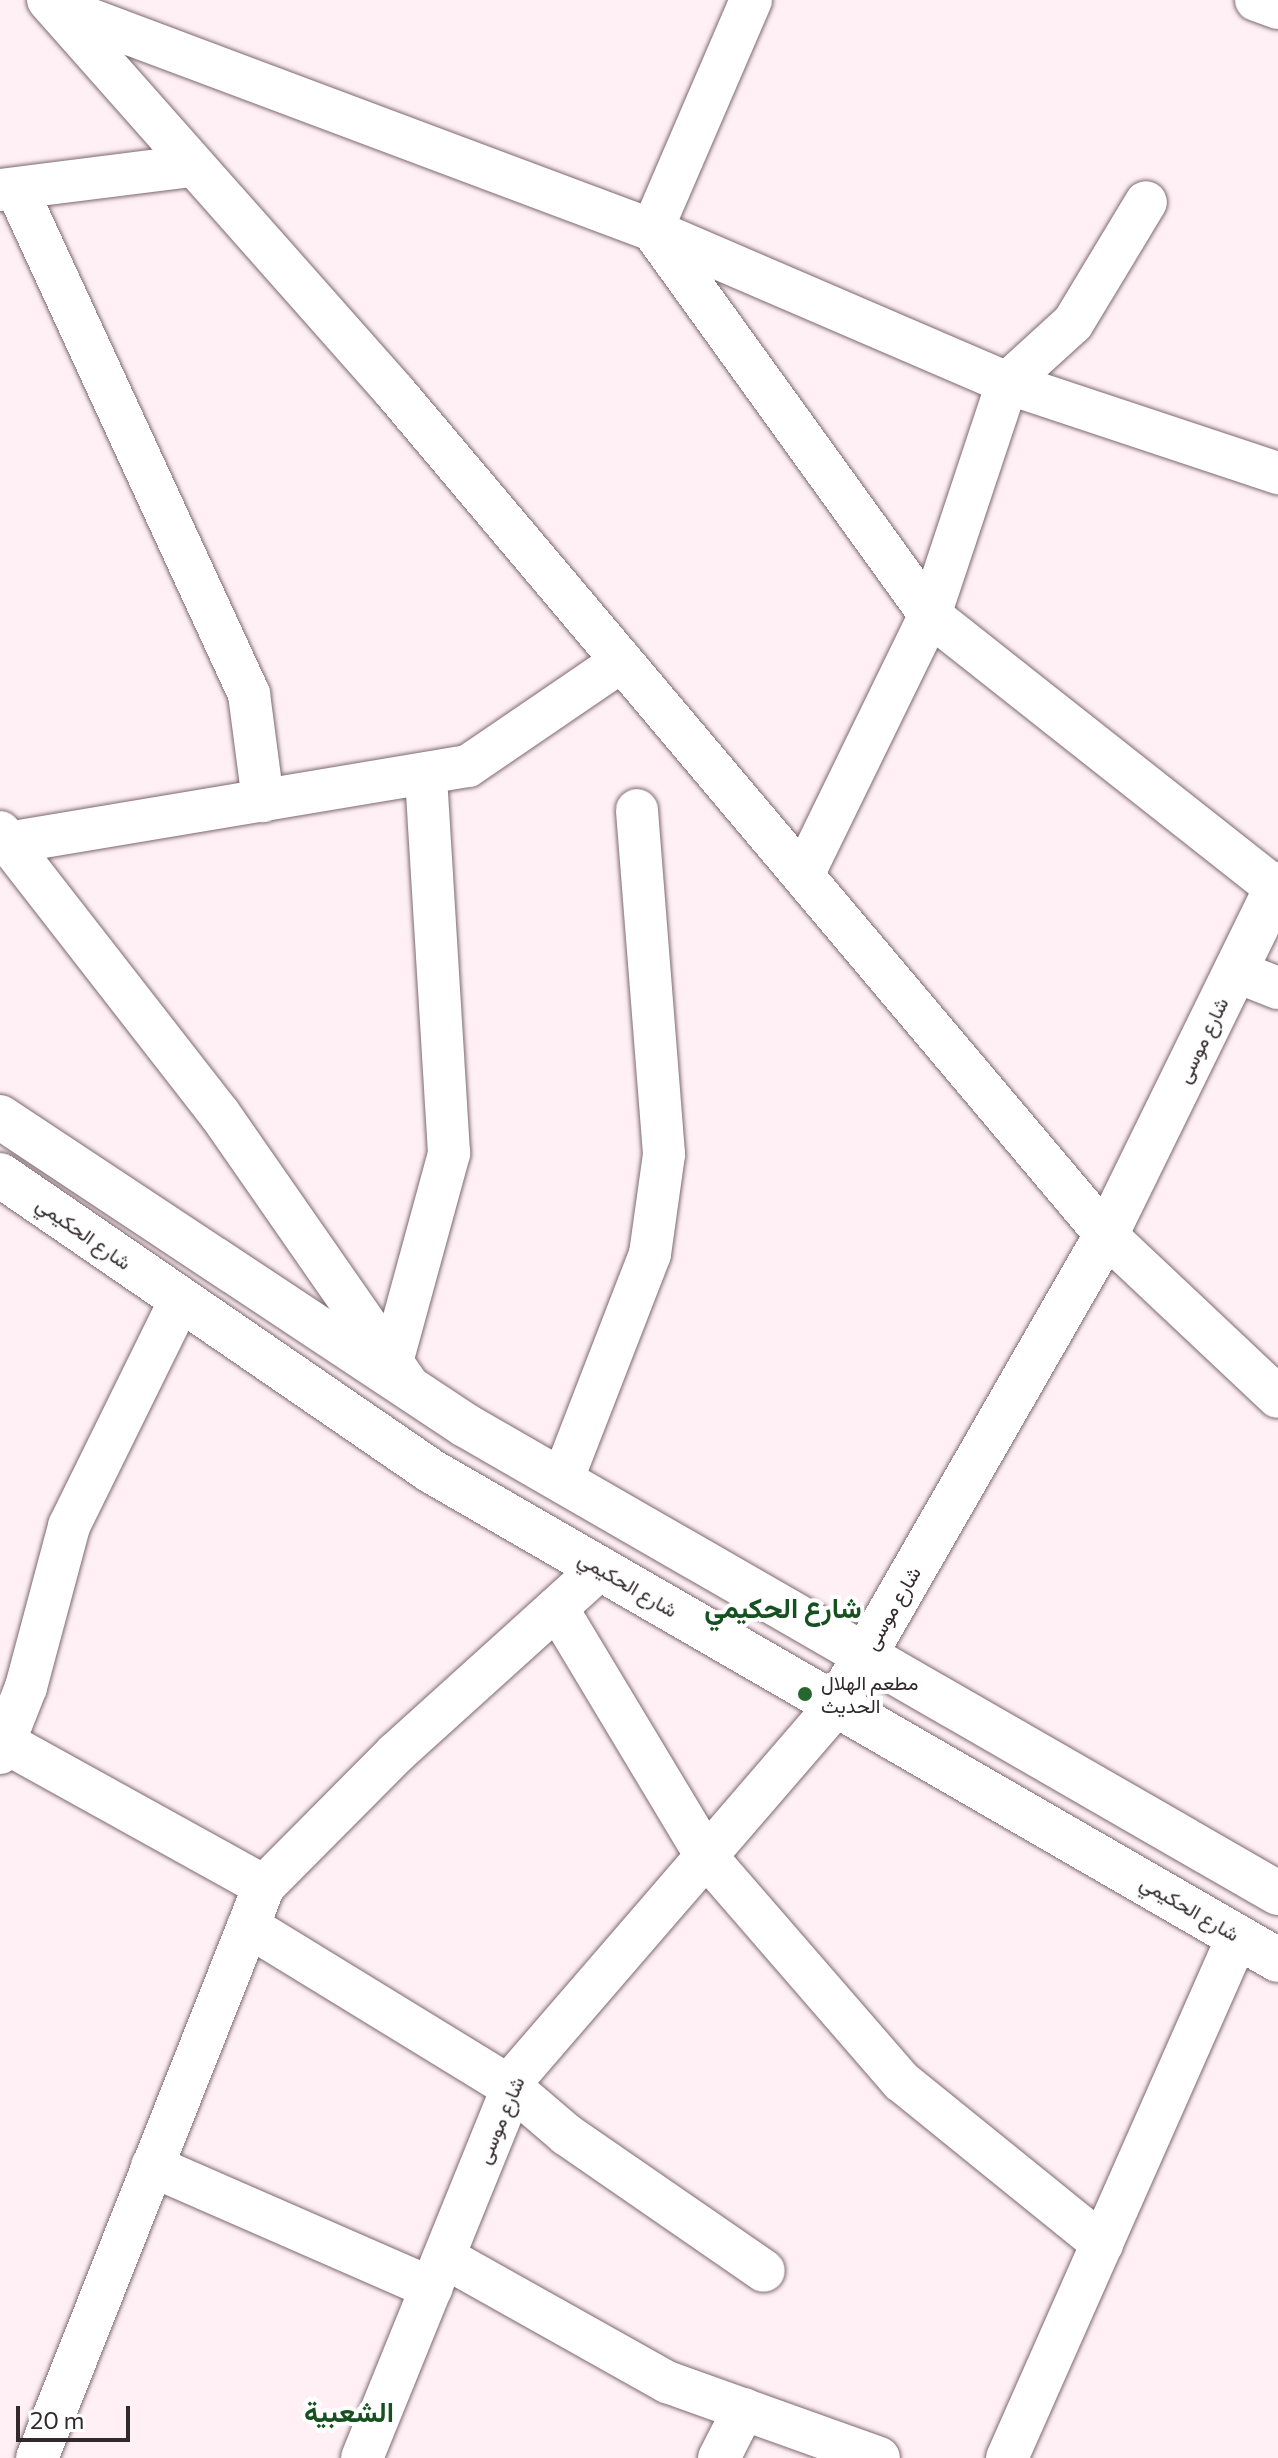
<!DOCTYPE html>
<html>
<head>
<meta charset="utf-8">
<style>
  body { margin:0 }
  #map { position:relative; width:1278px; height:2458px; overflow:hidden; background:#fef0f4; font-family:Commissioner,Vazirmatn,sans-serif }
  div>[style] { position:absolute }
  .roads { filter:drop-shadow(0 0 2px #7d6970) drop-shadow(0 0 2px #7d6970) }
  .street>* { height:42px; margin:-21px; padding:0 21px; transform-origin:21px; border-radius:21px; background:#fff }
  .secondary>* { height:44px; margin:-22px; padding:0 22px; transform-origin:22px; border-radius:22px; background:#fff }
  .dots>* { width:22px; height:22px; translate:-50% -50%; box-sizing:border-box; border:4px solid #fff; border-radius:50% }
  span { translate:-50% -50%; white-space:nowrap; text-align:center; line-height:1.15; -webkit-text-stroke:8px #fff; paint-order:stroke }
  .street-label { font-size:20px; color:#31292b }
  .poi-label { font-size:20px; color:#31292b }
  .left { translate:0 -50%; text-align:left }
  .district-label { font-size:28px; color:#165120; font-weight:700 }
  .scale { position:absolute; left:16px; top:2406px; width:114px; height:36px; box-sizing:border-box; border:4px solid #31292b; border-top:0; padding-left:10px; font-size:24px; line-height:28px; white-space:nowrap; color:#31292b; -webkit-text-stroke:6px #fff; paint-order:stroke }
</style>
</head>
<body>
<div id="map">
  <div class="roads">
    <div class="street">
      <i style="left:48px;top:0;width:524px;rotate:48.48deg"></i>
      <i style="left:395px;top:392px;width:1103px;rotate:49.86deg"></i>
      <i style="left:1106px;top:1235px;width:236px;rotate:43.3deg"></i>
      <i style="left:1256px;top:0;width:23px;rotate:20deg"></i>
      <i style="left:57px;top:7px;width:635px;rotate:20.55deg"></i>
      <i style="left:652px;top:230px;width:387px;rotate:23.3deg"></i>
      <i style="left:1007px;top:383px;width:89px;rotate:-42.3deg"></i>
      <i style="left:1073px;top:323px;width:141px;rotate:-58.9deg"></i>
      <i style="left:0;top:190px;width:193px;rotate:-7.2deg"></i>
      <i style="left:17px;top:190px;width:555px;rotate:65.28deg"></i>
      <i style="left:249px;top:694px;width:108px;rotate:82.5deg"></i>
      <i style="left:652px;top:230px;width:250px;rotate:-66.7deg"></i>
      <i style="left:653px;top:231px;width:473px;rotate:54.2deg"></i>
      <i style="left:930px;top:615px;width:441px;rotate:38.3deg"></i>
      <i style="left:0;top:832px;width:356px;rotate:52.1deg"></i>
      <i style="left:219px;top:1113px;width:333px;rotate:55.2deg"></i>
      <i style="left:7px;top:843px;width:467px;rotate:-9.5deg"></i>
      <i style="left:468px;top:766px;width:186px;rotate:-34.3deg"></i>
      <i style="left:803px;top:875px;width:289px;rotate:-64deg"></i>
      <i style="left:930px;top:615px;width:244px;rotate:-71.6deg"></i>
      <i style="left:1007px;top:383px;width:286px;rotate:18.4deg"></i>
      <i style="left:1235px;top:971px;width:46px;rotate:21.6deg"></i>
      <i style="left:392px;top:1362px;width:217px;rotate:-74.7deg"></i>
      <i style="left:449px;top:1153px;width:380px;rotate:-93.5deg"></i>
      <i style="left:562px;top:1481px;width:243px;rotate:-68.8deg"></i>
      <i style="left:650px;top:1254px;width:101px;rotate:-82deg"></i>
      <i style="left:664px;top:1154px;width:345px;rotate:-94.5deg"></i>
      <i style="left:557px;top:1608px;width:289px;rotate:59deg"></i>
      <i style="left:706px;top:1856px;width:298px;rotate:49.1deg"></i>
      <i style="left:901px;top:2081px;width:259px;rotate:39deg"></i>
      <i style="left:4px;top:1742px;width:297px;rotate:29deg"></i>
      <i style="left:0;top:1753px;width:71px;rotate:-68.5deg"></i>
      <i style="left:26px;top:1687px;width:167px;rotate:-75deg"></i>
      <i style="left:69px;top:1526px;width:252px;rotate:-63.8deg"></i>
      <i style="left:248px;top:1926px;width:310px;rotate:31.5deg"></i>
      <i style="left:512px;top:2088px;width:72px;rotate:40.5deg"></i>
      <i style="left:567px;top:2135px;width:239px;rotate:34.6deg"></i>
      <i style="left:152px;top:2166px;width:305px;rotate:23.6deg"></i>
      <i style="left:444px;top:2257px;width:256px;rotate:29.3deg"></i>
      <i style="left:667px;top:2382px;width:225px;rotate:19.7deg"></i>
      <i style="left:37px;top:2458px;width:615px;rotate:-68.35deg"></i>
      <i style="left:264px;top:1886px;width:187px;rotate:-45.2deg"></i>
      <i style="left:396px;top:1753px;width:276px;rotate:-42.1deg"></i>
      <i style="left:362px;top:2458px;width:414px;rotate:-67.9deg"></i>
      <i style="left:518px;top:2074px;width:489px;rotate:-49.2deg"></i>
      <i style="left:719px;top:2458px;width:55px;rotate:-63deg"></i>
      <i style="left:1007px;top:2458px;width:571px;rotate:-66.13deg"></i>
    </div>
    <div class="secondary">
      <i style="left:0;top:1117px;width:558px;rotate:33.52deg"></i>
      <i style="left:465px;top:1425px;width:938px;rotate:29.93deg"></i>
      <i style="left:0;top:1175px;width:523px;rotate:34.48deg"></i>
      <i style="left:431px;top:1471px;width:978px;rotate:30deg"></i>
      <i style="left:850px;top:1681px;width:514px;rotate:-60.14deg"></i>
      <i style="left:1106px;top:1235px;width:391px;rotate:-63.9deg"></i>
    </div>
  </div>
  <div class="dots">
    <i style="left:805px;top:1694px;background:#26662f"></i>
  </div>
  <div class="street-label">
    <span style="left:1202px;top:1040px;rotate:-64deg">شارع موسى</span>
    <span style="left:84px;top:1233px;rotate:35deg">شارع الحكيمي</span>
    <span style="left:628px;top:1584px;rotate:30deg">شارع الحكيمي</span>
    <span style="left:892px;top:1608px;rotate:-60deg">شارع موسى</span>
    <span style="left:1190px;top:1908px;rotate:30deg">شارع الحكيمي</span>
    <span style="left:500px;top:2120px;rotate:-67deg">شارع موسى</span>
  </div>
  <div class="poi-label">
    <span class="left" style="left:821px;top:1694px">مطعم الهلال<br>الحديث</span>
  </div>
  <div class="district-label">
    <span style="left:783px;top:1607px">شارع الحكيمي</span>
    <span style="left:349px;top:2411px">الشعبية</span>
  </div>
  <div class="scale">20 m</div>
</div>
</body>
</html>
